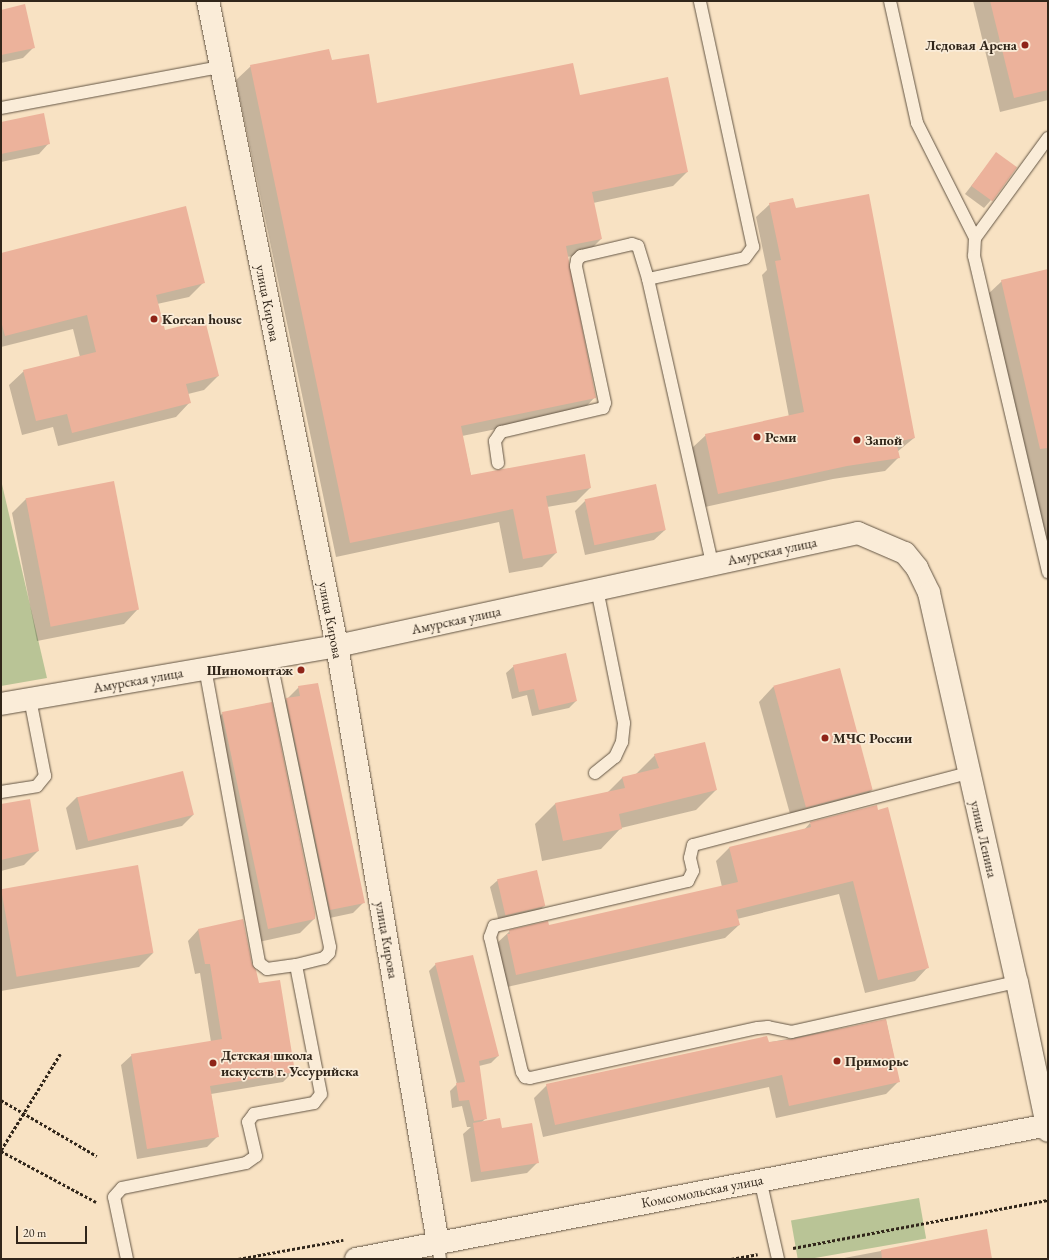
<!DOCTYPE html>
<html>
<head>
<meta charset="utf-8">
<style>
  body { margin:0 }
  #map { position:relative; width:1049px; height:1260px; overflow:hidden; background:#f8e2c3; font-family:"EB Garamond",serif }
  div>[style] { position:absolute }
  .green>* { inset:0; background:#b9c496; transform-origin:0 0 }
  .shadow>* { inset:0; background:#0003 }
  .building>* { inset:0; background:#ecb29b; transform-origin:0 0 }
  .path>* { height:2.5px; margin-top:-1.25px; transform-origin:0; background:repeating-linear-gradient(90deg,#31261a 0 3px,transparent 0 5px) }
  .roads { filter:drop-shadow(0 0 1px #635544) drop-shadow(0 0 1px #635544) }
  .lane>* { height:12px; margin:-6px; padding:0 6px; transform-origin:6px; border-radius:6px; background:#faecd8 }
  .street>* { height:22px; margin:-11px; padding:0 11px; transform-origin:11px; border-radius:11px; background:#faecd8 }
  .secondary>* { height:22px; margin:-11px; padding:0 11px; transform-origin:11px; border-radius:11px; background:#faecd8 }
  .dots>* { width:11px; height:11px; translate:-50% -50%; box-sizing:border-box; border:2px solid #faecd8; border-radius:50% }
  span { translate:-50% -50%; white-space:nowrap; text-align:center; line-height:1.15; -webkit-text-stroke:3.5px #faecd8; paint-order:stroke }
  .poi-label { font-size:14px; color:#31261a; font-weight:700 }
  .right { translate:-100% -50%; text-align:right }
  .left { translate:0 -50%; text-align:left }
  .street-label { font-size:14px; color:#31261a }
  .frame { position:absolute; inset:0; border:2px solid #31261a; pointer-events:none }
  .scale { position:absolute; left:16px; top:1226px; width:71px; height:18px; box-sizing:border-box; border:2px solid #31261a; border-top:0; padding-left:5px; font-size:12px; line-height:14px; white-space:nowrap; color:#31261a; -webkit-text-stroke:3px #faecd8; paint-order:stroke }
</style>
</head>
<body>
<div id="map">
  <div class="green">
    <i style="clip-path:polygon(1px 480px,47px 678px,1px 686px)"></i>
    <i style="left:919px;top:1198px;width:41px;height:130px;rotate:80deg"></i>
  </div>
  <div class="shadow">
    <i style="clip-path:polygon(973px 1px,1048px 1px,1048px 100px,1000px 112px)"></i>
    <i style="clip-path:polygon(1px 11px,34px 47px,23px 58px,1px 63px)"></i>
    <i style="clip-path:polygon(331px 61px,376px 105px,579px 96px,687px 172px,673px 186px,593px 203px,601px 239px,587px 253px,567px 257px,595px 397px,581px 412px,462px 436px,471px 476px,590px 488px,576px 502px,547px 507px,556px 553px,542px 567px,509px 573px,499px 522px,336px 557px,236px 80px,251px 66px)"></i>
    <i style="clip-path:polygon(1px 123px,49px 143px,39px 154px,1px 162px)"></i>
    <i style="clip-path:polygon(996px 154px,991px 200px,984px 208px,965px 194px)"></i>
    <i style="clip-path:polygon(770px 204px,795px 209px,914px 438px,897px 452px,899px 457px,885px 471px,833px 479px,705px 507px,692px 448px,706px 435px,789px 417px,762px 275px,767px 270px,756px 217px)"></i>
    <i style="clip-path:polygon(1px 254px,204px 282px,189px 297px,157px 304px,164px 332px,218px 376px,204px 390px,188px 394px,190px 402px,176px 417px,58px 446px,53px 427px,22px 435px,9px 385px,24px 371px,80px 357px,73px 329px,1px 347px)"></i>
    <i style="clip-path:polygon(1048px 270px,1048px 555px,987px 295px,1002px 281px)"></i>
    <i style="clip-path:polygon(26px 499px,138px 609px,124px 624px,37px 641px,12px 513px)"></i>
    <i style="clip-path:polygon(586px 500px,665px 530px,654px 540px,585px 555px,575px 511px)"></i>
    <i style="clip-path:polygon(514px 666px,576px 701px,569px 708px,532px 716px,527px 695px,512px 699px,506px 673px)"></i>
    <i style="clip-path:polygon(839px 670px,872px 790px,857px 804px,792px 821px,759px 702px,773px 687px)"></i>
    <i style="clip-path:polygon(299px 687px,363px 903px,353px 913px,320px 920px,276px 710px)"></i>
    <i style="clip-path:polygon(223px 713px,314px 919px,300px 933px,254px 943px,209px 727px)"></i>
    <i style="clip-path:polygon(655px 755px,716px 790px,696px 810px,621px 828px,601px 849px,542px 861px,535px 824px,555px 804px,607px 793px,622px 778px,635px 775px)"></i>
    <i style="clip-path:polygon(77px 797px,193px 815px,182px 826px,76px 850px,66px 808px)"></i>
    <i style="clip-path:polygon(1px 805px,38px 851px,24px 865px,1px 871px)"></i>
    <i style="clip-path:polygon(810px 823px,928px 967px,915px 981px,865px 993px,839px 894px,737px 919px,739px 925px,725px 938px,503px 988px,496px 944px,510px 931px,548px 926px,722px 887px,716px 861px,729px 848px,804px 830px)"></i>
    <i style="clip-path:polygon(498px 880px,544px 906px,537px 913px,499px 922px,490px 887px)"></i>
    <i style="clip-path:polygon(1px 890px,153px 953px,139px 967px,1px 991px)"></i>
    <i style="clip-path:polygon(243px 921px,251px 965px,294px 1071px,283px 1082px,211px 1094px,218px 1136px,207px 1147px,137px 1159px,121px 1065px,132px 1055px,211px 1042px,200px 973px,195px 974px,188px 941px,198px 930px)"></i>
    <i style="clip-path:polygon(436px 964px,498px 1056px,491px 1063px,479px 1066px,486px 1118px,482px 1122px,538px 1162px,527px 1173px,471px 1182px,463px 1134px,471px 1127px,467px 1127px,462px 1106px,452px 1108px,450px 1091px,457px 1084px,429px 971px)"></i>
    <i style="clip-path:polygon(886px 1020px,899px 1081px,886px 1094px,776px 1118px,769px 1087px,543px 1137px,534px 1098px,547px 1085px)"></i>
    <i style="clip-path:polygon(986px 1231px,991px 1259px,839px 1259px)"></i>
  </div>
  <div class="building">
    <i style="clip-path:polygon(990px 1px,1048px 1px,1048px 90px,1014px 98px)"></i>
    <i style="clip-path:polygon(25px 4px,35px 48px,1px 55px,1px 10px)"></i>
    <i style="clip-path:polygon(329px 49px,332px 60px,369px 54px,377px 103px,573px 63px,580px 95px,668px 77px,688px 172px,592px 192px,602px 239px,566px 246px,596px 398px,461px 426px,471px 475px,585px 454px,591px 488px,546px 496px,557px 553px,523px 559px,513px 509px,350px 543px,250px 65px)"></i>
    <i style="clip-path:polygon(44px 113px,50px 144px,1px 154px,1px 122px)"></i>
    <i style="left:996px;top:152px;width:26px;height:42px;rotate:36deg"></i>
    <i style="clip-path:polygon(869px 194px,915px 438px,896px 442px,900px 458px,847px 466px,718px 494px,705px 434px,804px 412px,775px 261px,781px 260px,769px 203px,793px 198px,796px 208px)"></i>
    <i style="clip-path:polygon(186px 206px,205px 283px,156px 295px,165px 330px,205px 320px,219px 376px,186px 384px,191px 403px,72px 433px,67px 414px,36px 421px,23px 370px,96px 352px,87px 315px,5px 336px,1px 321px,1px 253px)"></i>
    <i style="clip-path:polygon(1048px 269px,1048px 448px,1040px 449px,1001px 280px)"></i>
    <i style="left:114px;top:481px;width:131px;height:90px;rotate:79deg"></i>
    <i style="left:656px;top:484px;width:47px;height:73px;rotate:78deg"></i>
    <i style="clip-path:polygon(566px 653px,577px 701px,539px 710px,534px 689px,519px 692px,513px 665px)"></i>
    <i style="left:840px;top:668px;width:126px;height:69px;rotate:75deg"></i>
    <i style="clip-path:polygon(318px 683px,365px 903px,330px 910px,286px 698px,300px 696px,298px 686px)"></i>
    <i style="clip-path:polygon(272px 702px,315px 913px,315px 919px,268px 929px,222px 712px)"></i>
    <i style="clip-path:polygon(705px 742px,717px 790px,619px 814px,622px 829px,563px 841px,555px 803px,625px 788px,622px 777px,659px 768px,654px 754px)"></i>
    <i style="left:183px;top:771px;width:45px;height:109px;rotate:76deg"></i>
    <i style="clip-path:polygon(30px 799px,39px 851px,1px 860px,1px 804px)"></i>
    <i style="clip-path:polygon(877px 805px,878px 810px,888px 807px,929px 968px,878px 980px,853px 881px,736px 910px,740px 925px,516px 975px,507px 934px,510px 934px,509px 930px,548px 921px,549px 925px,738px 882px,729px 847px,811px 827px,810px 822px)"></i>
    <i style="left:138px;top:865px;width:89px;height:139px;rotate:80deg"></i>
    <i style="left:537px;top:870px;width:37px;height:41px;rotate:77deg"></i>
    <i style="clip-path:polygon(243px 919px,252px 964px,256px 970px,259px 983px,280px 980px,295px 1072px,210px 1086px,219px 1137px,147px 1149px,131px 1054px,222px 1039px,210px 964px,205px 964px,198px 929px)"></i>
    <i style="clip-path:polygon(473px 955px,499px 1056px,479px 1061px,487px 1119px,474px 1121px,469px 1100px,459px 1101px,456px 1083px,465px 1082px,435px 963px)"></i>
    <i style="clip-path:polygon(886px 1019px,900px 1082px,789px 1106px,782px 1075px,555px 1125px,546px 1084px,767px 1036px,769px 1042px,793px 1039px)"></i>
    <i style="clip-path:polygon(500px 1118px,502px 1128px,532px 1123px,539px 1163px,481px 1172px,473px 1123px)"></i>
    <i style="clip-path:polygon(987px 1229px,992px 1259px,882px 1259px,881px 1250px)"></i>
  </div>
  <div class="path">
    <i style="left:1px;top:1100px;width:111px;rotate:30.3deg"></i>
    <i style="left:1px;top:1150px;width:113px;rotate:-58.4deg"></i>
    <i style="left:1px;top:1151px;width:108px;rotate:28.2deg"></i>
    <i style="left:793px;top:1248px;width:259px;rotate:-10.7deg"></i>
    <i style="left:238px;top:1259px;width:107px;rotate:-10.3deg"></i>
    <i style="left:731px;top:1259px;width:27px;rotate:-10deg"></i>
  </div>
  <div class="roads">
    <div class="lane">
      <i style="left:890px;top:1px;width:125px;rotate:77.5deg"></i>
      <i style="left:917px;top:123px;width:129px;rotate:63.2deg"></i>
      <i style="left:1px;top:108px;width:224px;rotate:-10.6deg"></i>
      <i style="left:1048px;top:138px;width:124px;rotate:126.1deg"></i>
      <i style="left:975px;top:238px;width:18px;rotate:93deg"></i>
      <i style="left:974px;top:256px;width:325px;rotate:76.8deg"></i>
      <i style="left:648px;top:279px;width:99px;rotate:-12.2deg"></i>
      <i style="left:745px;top:258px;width:14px;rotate:-54deg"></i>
      <i style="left:753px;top:247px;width:252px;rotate:-102.2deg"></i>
      <i style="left:498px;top:463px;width:22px;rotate:-98deg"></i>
      <i style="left:495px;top:441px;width:11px;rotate:-56deg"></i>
      <i style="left:501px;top:432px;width:105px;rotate:-13.2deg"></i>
      <i style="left:603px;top:408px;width:5px;rotate:-68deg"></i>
      <i style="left:605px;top:403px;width:140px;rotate:-102deg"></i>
      <i style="left:576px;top:266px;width:6px;rotate:-81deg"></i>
      <i style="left:577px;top:260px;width:6px;rotate:-45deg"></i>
      <i style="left:581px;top:256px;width:52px;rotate:-13.2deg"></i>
      <i style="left:632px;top:244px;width:6px;rotate:18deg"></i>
      <i style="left:638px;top:246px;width:34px;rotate:73deg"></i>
      <i style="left:648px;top:279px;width:291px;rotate:77.3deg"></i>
      <i style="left:205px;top:668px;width:300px;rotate:79.6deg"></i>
      <i style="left:259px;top:963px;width:10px;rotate:37deg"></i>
      <i style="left:267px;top:969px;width:29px;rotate:-8deg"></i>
      <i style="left:296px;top:965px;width:29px;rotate:-14deg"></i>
      <i style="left:324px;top:958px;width:7px;rotate:-45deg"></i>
      <i style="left:329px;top:953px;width:6px;rotate:-81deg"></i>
      <i style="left:330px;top:947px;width:296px;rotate:-101.7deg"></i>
      <i style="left:595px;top:773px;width:26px;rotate:-39deg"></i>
      <i style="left:615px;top:757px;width:17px;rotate:-65deg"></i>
      <i style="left:622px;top:742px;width:19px;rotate:-84deg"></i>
      <i style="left:624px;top:723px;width:137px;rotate:-101.4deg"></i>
      <i style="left:968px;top:773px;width:284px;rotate:165.3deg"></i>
      <i style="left:693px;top:845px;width:13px;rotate:103deg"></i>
      <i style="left:690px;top:858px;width:13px;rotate:77deg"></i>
      <i style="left:693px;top:871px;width:11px;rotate:117deg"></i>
      <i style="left:688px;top:881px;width:199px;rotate:166.9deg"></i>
      <i style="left:494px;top:926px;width:12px;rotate:110deg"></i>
      <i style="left:490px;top:937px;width:139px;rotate:76.7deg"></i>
      <i style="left:522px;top:1072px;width:6px;rotate:59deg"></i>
      <i style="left:525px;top:1077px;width:5px;rotate:11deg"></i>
      <i style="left:530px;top:1078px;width:233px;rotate:-12.4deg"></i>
      <i style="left:758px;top:1028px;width:10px;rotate:-6deg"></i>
      <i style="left:768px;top:1027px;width:24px;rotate:12deg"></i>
      <i style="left:791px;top:1032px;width:231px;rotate:-12.5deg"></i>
      <i style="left:1px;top:792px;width:36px;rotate:-9deg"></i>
      <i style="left:37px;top:786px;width:13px;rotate:-51deg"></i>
      <i style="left:45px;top:776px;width:78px;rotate:-101deg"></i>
      <i style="left:760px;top:1179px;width:82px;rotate:77.3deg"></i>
      <i style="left:438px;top:1243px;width:16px;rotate:83deg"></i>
      <i style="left:127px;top:1259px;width:63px;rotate:-101.8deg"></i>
      <i style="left:114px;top:1197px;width:12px;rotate:-48deg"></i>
      <i style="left:122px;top:1188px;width:126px;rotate:-11.4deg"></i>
      <i style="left:246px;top:1163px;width:12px;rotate:-35deg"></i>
      <i style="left:256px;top:1156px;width:35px;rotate:-103deg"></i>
      <i style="left:248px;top:1122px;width:10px;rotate:-53deg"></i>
      <i style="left:254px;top:1114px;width:61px;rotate:-10.4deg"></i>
      <i style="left:314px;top:1103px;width:11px;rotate:-52deg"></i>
      <i style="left:321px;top:1094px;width:131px;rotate:-101deg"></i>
    </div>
    <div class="street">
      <i style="left:337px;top:646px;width:605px;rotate:80.4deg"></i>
    </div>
    <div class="secondary">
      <i style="left:208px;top:1px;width:658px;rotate:78.69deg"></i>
      <i style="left:1px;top:704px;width:341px;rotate:-9.8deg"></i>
      <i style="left:337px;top:646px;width:533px;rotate:-12.24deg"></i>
      <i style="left:858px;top:533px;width:51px;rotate:23.1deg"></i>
      <i style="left:905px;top:553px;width:19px;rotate:51deg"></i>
      <i style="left:917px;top:568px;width:28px;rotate:64deg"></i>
      <i style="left:929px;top:593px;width:399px;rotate:77.3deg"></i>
      <i style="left:1017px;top:982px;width:152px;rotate:78.2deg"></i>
      <i style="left:356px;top:1259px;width:705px;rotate:-10.96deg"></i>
    </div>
  </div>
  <div class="dots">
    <i style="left:1025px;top:45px;background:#8f2418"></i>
    <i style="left:154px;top:319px;background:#8f2418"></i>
    <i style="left:757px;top:437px;background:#8f2418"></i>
    <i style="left:857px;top:440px;background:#8f2418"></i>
    <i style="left:301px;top:670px;background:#8f2418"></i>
    <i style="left:825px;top:738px;background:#8f2418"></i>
    <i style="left:837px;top:1061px;background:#8f2418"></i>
    <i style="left:213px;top:1063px;background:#8f2418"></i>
  </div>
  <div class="poi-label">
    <span class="right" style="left:1017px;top:45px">Ледовая Арена</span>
    <span class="left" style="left:162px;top:319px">Korean house</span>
    <span class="left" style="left:765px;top:437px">Реми</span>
    <span class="left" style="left:865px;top:440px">Запой</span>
    <span class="right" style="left:293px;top:670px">Шиномонтаж</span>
    <span class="left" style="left:833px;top:738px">МЧС России</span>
    <span class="left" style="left:221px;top:1063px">Детская школа<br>искусств г. Уссурийска</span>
    <span class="left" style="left:845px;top:1061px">Приморье</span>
  </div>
  <div class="street-label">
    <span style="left:268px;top:303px;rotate:79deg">улица Кирова</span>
    <span style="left:772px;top:551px;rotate:-12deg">Амурская улица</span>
    <span style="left:331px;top:620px;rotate:79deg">улица Кирова</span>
    <span style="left:456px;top:620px;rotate:-12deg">Амурская улица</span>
    <span style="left:138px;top:680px;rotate:-10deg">Амурская улица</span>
    <span style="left:984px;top:839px;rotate:77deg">улица Ленина</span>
    <span style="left:387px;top:940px;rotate:80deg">улица Кирова</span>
    <span style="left:702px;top:1191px;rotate:-11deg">Комсомольская улица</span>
  </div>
  <div class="frame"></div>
  <div class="scale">20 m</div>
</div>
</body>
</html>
